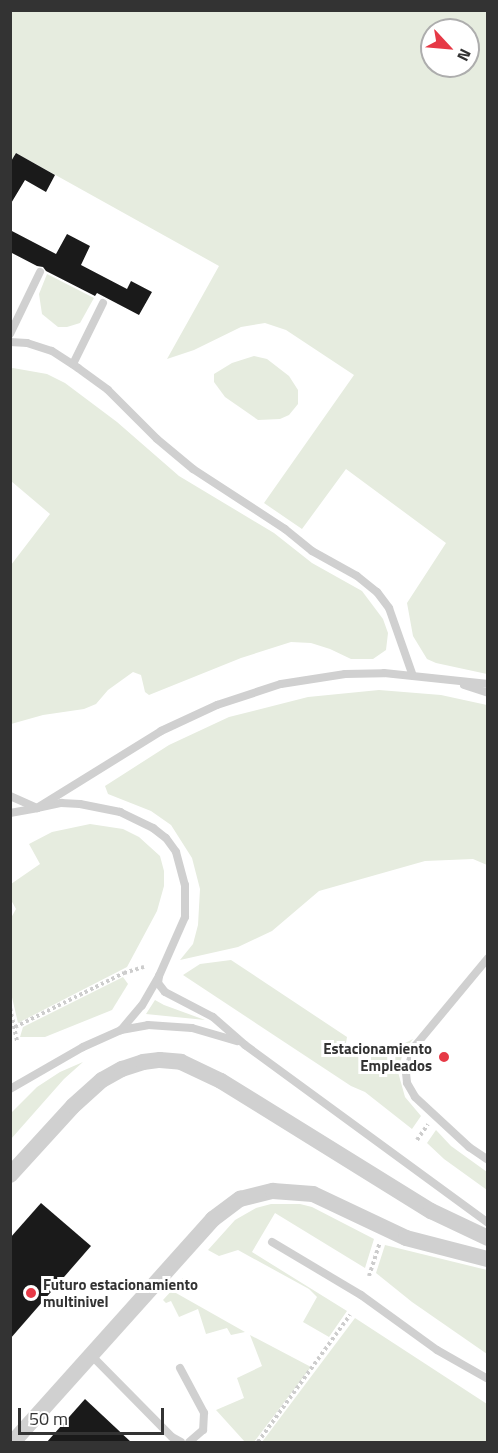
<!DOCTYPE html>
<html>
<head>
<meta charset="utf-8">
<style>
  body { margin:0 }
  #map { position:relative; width:498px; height:1453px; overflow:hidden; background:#fff; font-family:"Titillium Web",sans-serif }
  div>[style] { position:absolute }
  .green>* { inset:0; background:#e6ecdf }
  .building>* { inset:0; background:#1a1a1a }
  .path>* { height:4px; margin-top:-2px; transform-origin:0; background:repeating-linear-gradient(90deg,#cdcdcd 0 3px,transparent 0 6px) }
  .lane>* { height:8px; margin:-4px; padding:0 4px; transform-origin:4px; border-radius:4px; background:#d0d0d0 }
  .street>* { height:16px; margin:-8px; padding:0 8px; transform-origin:8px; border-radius:8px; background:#d0d0d0 }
  .dots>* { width:16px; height:16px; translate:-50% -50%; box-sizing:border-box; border:3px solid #fff; border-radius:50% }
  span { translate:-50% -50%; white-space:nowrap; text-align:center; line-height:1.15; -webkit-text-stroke:6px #fff; paint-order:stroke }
  .poi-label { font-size:15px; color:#333; font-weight:700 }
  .right { translate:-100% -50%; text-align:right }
  .left { translate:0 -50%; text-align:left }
  .frame { position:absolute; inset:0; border:12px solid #333; pointer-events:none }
  .north { position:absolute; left:420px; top:18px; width:60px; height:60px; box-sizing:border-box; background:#fff; border:2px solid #adadad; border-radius:50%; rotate:116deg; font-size:16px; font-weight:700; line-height:24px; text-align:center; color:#333 }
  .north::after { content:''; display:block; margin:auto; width:21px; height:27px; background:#e63946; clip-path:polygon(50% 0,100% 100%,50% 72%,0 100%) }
  .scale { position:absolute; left:18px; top:1408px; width:146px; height:27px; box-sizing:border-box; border:3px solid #333; border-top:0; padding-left:8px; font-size:18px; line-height:21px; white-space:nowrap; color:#333; -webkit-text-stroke:4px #fff; paint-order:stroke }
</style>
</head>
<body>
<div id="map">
  <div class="green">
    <i style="clip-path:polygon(evenodd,11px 11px,487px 11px,487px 674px,436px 663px,427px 659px,413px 636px,407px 603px,446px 543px,346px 469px,302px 529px,264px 503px,354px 375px,286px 330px,265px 323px,241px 327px,194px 350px,167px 359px,219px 266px,16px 153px,11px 163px,11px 11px,432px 30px,468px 30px,468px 66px,432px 66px,432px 30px)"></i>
    <i style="clip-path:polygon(47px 274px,94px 298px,80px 323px,67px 327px,58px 327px,42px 314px,39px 294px)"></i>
    <i style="clip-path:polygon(254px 356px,267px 359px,289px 376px,298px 390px,298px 404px,289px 415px,280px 419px,258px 420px,225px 397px,214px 382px,214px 374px,232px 363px)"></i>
    <i style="clip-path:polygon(13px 368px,47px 374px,65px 383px,117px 422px,179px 476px,274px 533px,312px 563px,362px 591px,383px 619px,388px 633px,386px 650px,373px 659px,351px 659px,330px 649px,311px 643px,291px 642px,241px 658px,149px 695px,145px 692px,141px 675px,133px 672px,108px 690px,96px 704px,84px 709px,43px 715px,11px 724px,11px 565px,50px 514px,11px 481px,10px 369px)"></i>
    <i style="clip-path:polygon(379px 690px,441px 695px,487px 705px,487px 865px,473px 859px,425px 861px,319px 891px,272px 931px,238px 947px,180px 960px,193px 944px,198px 925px,200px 889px,192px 858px,171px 825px,151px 811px,108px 794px,105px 786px,169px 745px,229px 717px,308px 697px)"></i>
    <i style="clip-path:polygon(90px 824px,123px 829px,139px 837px,160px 856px,164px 871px,164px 886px,157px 911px,127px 967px,18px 1023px,11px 993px,11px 918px,16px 909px,11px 900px,11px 884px,40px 864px,29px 844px,52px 832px)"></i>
    <i style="clip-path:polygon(231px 960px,347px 1037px,345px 1049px,365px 1061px,370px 1045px,387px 1044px,395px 1048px,413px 1039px,403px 1052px,398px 1072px,405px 1097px,421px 1116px,412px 1129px,365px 1092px,351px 1086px,183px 975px,200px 964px)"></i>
    <i style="clip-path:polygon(123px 977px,128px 984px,112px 1010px,45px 1037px,20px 1037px,23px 1027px)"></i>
    <i style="clip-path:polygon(155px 1000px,164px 1005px,205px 1020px,146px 1014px)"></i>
    <i style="clip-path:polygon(83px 1062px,64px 1079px,11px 1139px,11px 1113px,37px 1087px,60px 1072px)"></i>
    <i style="clip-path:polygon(436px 1130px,451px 1146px,487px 1172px,487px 1190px,444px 1159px,427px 1143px)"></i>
    <i style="clip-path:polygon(271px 1204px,300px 1204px,312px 1207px,374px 1239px,365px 1268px,275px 1213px,252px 1252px,347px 1311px,329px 1337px,303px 1322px,317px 1297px,309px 1289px,238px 1250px,219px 1256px,208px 1250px,235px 1220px,256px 1208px)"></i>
    <i style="clip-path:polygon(385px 1245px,487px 1270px,487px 1354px,412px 1302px,376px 1273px)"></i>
    <i style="clip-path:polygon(184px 1277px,176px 1293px,245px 1332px,231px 1335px,227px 1328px,206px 1334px,198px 1309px,179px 1317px,171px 1301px,166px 1303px,163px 1300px)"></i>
    <i style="clip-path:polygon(355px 1318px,487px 1404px,487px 1442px,262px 1442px)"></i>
    <i style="clip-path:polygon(250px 1335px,311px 1367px,254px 1442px,245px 1442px,216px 1410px,244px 1398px,237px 1378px,262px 1366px)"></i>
  </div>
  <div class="building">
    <i style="clip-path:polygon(16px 153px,55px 175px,46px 192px,25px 180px,10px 205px,10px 163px)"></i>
    <i style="clip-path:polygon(10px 230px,56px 254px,67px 234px,90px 246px,81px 265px,127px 289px,131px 281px,152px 292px,139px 315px,97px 293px,95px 296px,46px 271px,43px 267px,37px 266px,10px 252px)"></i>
    <i style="clip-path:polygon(41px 1203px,91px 1246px,10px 1339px,10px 1238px)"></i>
    <i style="clip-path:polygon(85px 1399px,132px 1443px,46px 1443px)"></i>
  </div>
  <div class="path">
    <i style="left:10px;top:906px;width:6px;rotate:90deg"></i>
    <i style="left:10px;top:1008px;width:35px;rotate:78deg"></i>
    <i style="left:15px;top:1027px;width:122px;rotate:-26.4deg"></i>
    <i style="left:124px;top:973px;width:21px;rotate:-17deg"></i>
    <i style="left:417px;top:1140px;width:19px;rotate:-55deg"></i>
    <i style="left:369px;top:1276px;width:35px;rotate:-72deg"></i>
    <i style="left:258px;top:1442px;width:157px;rotate:-54.1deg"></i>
  </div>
  <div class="lane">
    <i style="left:10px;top:334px;width:69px;rotate:-64.2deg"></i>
    <i style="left:10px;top:342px;width:17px;rotate:3deg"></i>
    <i style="left:27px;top:343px;width:26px;rotate:18deg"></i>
    <i style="left:52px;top:351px;width:31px;rotate:33deg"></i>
    <i style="left:78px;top:368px;width:37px;rotate:36deg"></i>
    <i style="left:108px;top:390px;width:69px;rotate:45deg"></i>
    <i style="left:157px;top:439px;width:47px;rotate:39.8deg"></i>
    <i style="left:193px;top:469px;width:110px;rotate:33.1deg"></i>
    <i style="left:285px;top:529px;width:35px;rotate:39deg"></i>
    <i style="left:312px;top:551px;width:51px;rotate:29.1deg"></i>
    <i style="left:357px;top:576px;width:26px;rotate:39deg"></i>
    <i style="left:377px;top:592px;width:20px;rotate:53deg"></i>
    <i style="left:389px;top:608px;width:72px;rotate:70.6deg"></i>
    <i style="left:73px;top:364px;width:68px;rotate:-63.8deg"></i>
    <i style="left:464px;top:685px;width:25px;rotate:18deg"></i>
    <i style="left:10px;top:796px;width:30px;rotate:24deg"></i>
    <i style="left:37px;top:808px;width:25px;rotate:-12deg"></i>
    <i style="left:61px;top:803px;width:19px;rotate:3deg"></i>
    <i style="left:80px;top:804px;width:41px;rotate:11.3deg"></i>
    <i style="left:120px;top:812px;width:37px;rotate:26deg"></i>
    <i style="left:153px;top:828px;width:16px;rotate:38deg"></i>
    <i style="left:166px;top:838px;width:17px;rotate:54deg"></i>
    <i style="left:176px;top:852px;width:34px;rotate:75deg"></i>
    <i style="left:185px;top:885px;width:32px;rotate:90deg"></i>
    <i style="left:185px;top:917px;width:64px;rotate:113.8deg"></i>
    <i style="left:159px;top:976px;width:34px;rotate:120deg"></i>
    <i style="left:142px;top:1005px;width:33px;rotate:130deg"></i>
    <i style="left:10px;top:813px;width:27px;rotate:-10deg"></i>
    <i style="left:37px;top:808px;width:146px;rotate:-31.8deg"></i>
    <i style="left:161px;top:731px;width:62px;rotate:-24.9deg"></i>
    <i style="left:217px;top:705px;width:67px;rotate:-18.2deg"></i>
    <i style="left:281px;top:684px;width:65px;rotate:-8.9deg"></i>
    <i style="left:345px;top:674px;width:39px;rotate:-1deg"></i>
    <i style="left:384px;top:673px;width:105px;rotate:6deg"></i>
    <i style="left:488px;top:958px;width:114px;rotate:129.7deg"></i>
    <i style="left:415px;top:1046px;width:28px;rotate:108deg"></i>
    <i style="left:406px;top:1073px;width:10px;rotate:84deg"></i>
    <i style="left:407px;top:1083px;width:16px;rotate:60deg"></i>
    <i style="left:415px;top:1097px;width:74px;rotate:42.8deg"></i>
    <i style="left:469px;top:1147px;width:23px;rotate:34deg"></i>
    <i style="left:159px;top:976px;width:7px;rotate:98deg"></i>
    <i style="left:158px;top:983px;width:11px;rotate:52deg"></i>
    <i style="left:165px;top:992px;width:54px;rotate:27.5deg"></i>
    <i style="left:213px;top:1017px;width:43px;rotate:41.2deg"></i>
    <i style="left:245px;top:1045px;width:301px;rotate:36.2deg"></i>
    <i style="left:10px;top:1089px;width:84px;rotate:-29.9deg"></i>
    <i style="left:83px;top:1047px;width:42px;rotate:-24.1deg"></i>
    <i style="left:121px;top:1030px;width:27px;rotate:-10deg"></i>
    <i style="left:148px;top:1025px;width:44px;rotate:3.9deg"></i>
    <i style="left:192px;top:1028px;width:47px;rotate:16.1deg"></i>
    <i style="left:272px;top:1242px;width:104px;rotate:30.8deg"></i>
    <i style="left:361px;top:1295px;width:94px;rotate:35.9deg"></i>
    <i style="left:437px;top:1350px;width:59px;rotate:29.6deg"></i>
    <i style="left:91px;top:1355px;width:115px;rotate:45.4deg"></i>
    <i style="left:172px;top:1437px;width:10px;rotate:29deg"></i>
    <i style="left:180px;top:1368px;width:51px;rotate:61.9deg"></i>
    <i style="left:204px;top:1413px;width:17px;rotate:93deg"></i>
    <i style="left:203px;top:1430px;width:18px;rotate:139deg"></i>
  </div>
  <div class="street">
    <i style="left:10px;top:1175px;width:93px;rotate:-47.6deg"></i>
    <i style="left:73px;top:1106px;width:39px;rotate:-42deg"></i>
    <i style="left:102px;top:1080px;width:23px;rotate:-29deg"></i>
    <i style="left:122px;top:1069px;width:22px;rotate:-18deg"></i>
    <i style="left:143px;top:1062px;width:17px;rotate:-7deg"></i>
    <i style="left:160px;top:1060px;width:21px;rotate:5deg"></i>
    <i style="left:181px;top:1062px;width:44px;rotate:25.4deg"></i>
    <i style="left:221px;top:1081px;width:247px;rotate:31.8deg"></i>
    <i style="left:431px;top:1211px;width:63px;rotate:25.3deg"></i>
    <i style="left:13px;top:1442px;width:300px;rotate:-48.1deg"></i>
    <i style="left:213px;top:1219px;width:34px;rotate:-37deg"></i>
    <i style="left:240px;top:1199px;width:34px;rotate:-14deg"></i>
    <i style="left:273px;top:1191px;width:40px;rotate:4.3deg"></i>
    <i style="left:313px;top:1194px;width:103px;rotate:25.3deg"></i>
    <i style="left:406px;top:1238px;width:85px;rotate:14.4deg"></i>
  </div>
  <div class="dots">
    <i style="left:444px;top:1057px;background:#e63946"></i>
    <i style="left:31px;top:1293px;background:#e63946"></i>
  </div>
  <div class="poi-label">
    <span class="right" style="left:432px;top:1057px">Estacionamiento<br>Empleados</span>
    <span class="left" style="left:43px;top:1293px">Futuro estacionamiento<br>multinivel</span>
  </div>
  <div class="frame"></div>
  <div class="north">N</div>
  <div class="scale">50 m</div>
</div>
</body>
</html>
